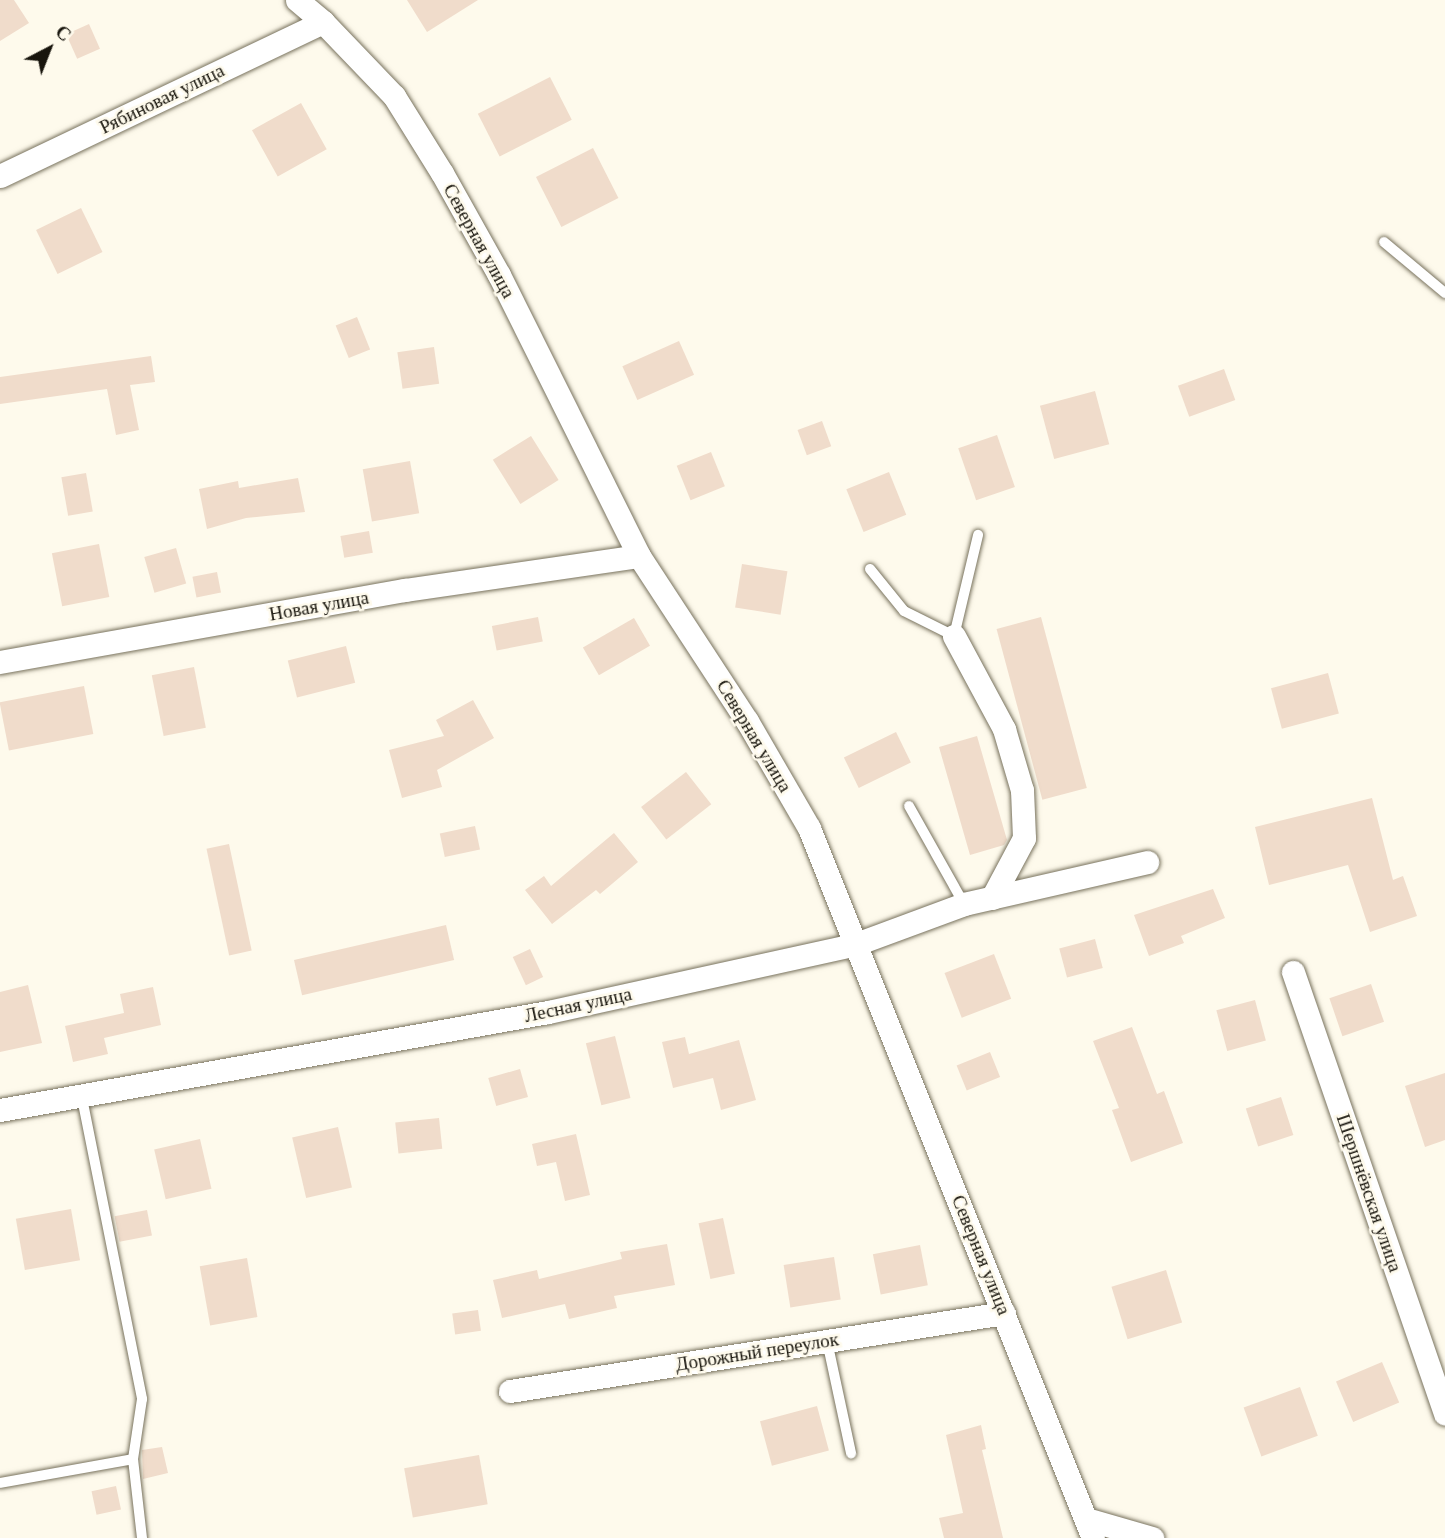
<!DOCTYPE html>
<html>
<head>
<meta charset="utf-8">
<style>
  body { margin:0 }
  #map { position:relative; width:1445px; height:1538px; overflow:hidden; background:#fefaec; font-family:"Times New Roman",serif }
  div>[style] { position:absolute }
  .building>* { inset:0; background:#f0dccb; transform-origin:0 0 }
  .roads { filter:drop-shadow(0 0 2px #78725d) drop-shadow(0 0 2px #78725d) }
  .lane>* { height:10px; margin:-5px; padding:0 5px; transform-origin:5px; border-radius:5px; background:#fff }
  .street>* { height:23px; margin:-11.5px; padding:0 11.5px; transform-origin:11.5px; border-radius:11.5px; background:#fff }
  span { translate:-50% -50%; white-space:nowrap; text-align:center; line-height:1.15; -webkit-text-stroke:5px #fefaec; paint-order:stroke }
  .street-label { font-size:19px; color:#18150d }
  .north { position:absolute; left:14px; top:14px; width:70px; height:70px; -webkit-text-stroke:5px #fefaec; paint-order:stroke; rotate:42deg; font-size:19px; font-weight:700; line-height:28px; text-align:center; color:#18150d }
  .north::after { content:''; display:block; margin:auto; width:24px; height:32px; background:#18150d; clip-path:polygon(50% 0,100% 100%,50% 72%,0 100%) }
</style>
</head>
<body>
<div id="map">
  <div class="building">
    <i style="clip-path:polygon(0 0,14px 0,29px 23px,0 41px)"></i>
    <i style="clip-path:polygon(407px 0,478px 0,427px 32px)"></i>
    <i style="left:89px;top:24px;width:27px;height:25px;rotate:66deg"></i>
    <i style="left:550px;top:77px;width:48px;height:81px;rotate:63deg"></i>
    <i style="left:301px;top:103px;width:53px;height:56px;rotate:61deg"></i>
    <i style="left:593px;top:148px;width:56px;height:64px;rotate:63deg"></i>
    <i style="left:81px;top:208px;width:49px;height:50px;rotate:64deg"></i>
    <i style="left:357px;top:317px;width:35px;height:23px;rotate:68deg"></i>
    <i style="left:679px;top:341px;width:37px;height:62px;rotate:66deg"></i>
    <i style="left:434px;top:347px;width:37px;height:37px;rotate:82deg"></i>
    <i style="clip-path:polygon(151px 356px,155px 382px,130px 385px,139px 430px,116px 435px,107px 389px,0 404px,0 377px)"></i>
    <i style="left:1224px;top:369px;width:33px;height:49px;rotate:70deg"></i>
    <i style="left:1095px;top:391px;width:55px;height:57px;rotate:75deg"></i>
    <i style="left:822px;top:421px;width:27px;height:26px;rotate:70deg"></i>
    <i style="left:997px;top:435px;width:55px;height:41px;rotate:71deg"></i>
    <i style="left:531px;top:436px;width:52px;height:45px;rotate:58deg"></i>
    <i style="left:711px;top:452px;width:37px;height:37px;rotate:68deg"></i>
    <i style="left:410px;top:461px;width:53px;height:48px;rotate:80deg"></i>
    <i style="left:889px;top:472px;width:46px;height:46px;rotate:68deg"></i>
    <i style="left:86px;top:473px;width:39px;height:25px;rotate:80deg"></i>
    <i style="clip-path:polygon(298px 478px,305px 512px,246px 518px,207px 529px,199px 489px,238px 481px,239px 488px)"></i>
    <i style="left:369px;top:531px;width:22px;height:29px;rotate:80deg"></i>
    <i style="left:99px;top:544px;width:54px;height:48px;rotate:79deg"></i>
    <i style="left:176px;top:548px;width:37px;height:33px;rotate:74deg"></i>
    <i style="left:742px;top:564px;width:46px;height:44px;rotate:9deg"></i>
    <i style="left:217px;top:572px;width:21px;height:25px;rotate:79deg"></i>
    <i style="left:538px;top:617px;width:25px;height:47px;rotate:79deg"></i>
    <i style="left:1041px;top:617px;width:177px;height:46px;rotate:75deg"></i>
    <i style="left:634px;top:618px;width:32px;height:59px;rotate:60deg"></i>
    <i style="left:346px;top:646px;width:38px;height:60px;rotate:76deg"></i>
    <i style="left:194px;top:667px;width:62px;height:43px;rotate:79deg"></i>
    <i style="left:1328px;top:673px;width:42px;height:59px;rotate:75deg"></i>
    <i style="left:84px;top:686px;width:49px;height:86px;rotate:79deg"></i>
    <i style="clip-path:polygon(473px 700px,494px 738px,437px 770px,442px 787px,402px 798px,389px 750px,444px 736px,436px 720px)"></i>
    <i style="left:896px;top:732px;width:34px;height:58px;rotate:64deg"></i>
    <i style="clip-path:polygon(977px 736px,1007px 840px,1004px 845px,970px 855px,939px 747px)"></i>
    <i style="left:686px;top:772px;width:41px;height:57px;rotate:52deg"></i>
    <i style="clip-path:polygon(1372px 798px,1393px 880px,1403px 876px,1417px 916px,1370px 932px,1348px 865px,1269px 885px,1255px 827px)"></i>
    <i style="left:475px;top:826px;width:24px;height:36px;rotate:78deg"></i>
    <i style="clip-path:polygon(614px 833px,638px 862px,600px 894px,596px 890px,552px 924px,525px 890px,544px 876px,551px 886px)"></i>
    <i style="left:229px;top:844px;width:109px;height:23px;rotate:78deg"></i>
    <i style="clip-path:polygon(1213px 889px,1225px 918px,1181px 936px,1184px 943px,1149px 956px,1134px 915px)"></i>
    <i style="left:446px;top:925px;width:36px;height:156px;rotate:77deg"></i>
    <i style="left:1095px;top:939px;width:30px;height:37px;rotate:75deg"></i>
    <i style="left:530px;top:949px;width:31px;height:19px;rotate:65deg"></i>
    <i style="left:994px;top:954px;width:48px;height:53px;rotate:69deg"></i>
    <i style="left:1371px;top:984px;width:40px;height:44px;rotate:71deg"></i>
    <i style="clip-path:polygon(28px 985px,42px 1043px,0 1052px,0 992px)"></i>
    <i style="clip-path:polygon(153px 987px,161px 1025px,104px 1038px,108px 1054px,73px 1062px,65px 1026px,124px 1013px,120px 994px)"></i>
    <i style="left:1255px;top:1000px;width:42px;height:40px;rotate:75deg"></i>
    <i style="clip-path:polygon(1132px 1027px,1157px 1094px,1164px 1091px,1183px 1143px,1131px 1162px,1112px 1110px,1119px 1108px,1093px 1041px)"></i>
    <i style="left:615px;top:1036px;width:64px;height:30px;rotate:76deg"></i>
    <i style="clip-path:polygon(685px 1037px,689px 1054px,739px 1040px,756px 1100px,721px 1110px,713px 1078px,673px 1088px,662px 1042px)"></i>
    <i style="left:990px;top:1052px;width:27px;height:36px;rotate:68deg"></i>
    <i style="left:520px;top:1069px;width:29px;height:33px;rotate:74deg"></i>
    <i style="clip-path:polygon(1445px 1073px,1445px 1140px,1425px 1147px,1405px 1086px)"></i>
    <i style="left:1281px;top:1097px;width:40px;height:37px;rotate:72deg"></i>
    <i style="left:439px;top:1118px;width:31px;height:44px;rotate:84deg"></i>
    <i style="left:338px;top:1127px;width:62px;height:47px;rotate:77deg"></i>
    <i style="clip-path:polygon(576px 1134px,590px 1195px,565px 1201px,556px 1162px,537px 1166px,532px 1144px)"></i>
    <i style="left:200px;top:1139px;width:51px;height:47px;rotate:77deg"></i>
    <i style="left:71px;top:1209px;width:52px;height:56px;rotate:80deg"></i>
    <i style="left:147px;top:1210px;width:26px;height:33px;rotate:79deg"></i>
    <i style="left:723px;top:1218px;width:57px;height:25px;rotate:78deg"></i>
    <i style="clip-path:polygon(667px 1244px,675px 1285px,614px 1296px,617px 1308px,569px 1319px,565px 1304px,502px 1318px,493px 1280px,537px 1270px,539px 1279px,622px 1259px,620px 1252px)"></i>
    <i style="left:920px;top:1245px;width:41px;height:48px;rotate:79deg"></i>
    <i style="left:834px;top:1257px;width:43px;height:51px;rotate:81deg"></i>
    <i style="left:247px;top:1258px;width:60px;height:48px;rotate:80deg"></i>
    <i style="left:1166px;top:1270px;width:55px;height:57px;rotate:73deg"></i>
    <i style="left:478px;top:1310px;width:21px;height:26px;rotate:82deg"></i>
    <i style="left:1382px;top:1362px;width:44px;height:50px;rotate:67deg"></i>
    <i style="left:1300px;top:1387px;width:52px;height:60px;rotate:70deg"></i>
    <i style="left:817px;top:1406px;width:46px;height:59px;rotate:75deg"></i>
    <i style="clip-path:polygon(981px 1425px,986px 1449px,982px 1450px,1003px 1538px,944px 1538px,939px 1518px,963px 1513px,946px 1435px)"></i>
    <i style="clip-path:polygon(162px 1447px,168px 1473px,143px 1479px,142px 1450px)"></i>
    <i style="left:479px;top:1455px;width:50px;height:76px;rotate:80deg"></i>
    <i style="left:116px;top:1486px;width:24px;height:25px;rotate:78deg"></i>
  </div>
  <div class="roads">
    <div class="lane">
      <i style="left:1384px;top:242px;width:80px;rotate:39.9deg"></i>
      <i style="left:870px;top:569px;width:54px;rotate:51deg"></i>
      <i style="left:904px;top:611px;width:56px;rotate:26.6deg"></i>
      <i style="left:954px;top:636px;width:104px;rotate:-76.6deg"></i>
      <i style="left:909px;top:806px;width:112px;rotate:60.7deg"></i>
      <i style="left:81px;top:1093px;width:312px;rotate:78.7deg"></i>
      <i style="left:142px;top:1399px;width:61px;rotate:98.5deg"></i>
      <i style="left:133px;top:1459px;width:80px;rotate:83.5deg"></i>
      <i style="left:827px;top:1341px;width:115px;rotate:77.9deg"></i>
      <i style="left:0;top:1483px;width:135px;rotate:-10.2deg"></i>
    </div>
    <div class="street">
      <i style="left:297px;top:0;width:34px;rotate:40deg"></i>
      <i style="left:323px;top:22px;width:103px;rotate:46.2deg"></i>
      <i style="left:394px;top:96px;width:91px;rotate:58.1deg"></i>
      <i style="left:442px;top:173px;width:117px;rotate:60.8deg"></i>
      <i style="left:499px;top:275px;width:314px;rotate:63.5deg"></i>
      <i style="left:639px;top:556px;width:197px;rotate:56.8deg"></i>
      <i style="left:747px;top:721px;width:124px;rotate:59.9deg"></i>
      <i style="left:809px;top:828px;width:765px;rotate:68.2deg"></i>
      <i style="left:0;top:176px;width:358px;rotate:-25.5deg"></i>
      <i style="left:954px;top:636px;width:106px;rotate:61.7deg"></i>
      <i style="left:1004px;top:729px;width:64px;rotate:73.6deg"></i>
      <i style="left:1022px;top:790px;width:48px;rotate:87.6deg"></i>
      <i style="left:1024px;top:838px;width:68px;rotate:118.1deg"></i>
      <i style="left:0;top:662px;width:411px;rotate:-10.1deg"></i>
      <i style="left:405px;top:590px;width:236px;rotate:-8.3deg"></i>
      <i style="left:1293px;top:972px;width:467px;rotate:71deg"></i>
      <i style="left:0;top:1110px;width:557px;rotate:-10.14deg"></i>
      <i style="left:548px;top:1012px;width:315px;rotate:-12.4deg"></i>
      <i style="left:856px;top:944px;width:115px;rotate:-20.3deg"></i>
      <i style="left:964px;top:904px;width:188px;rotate:-12.9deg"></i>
      <i style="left:510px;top:1391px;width:500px;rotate:-8.97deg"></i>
      <i style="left:1086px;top:1519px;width:69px;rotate:16.1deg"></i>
    </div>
  </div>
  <div class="street-label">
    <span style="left:162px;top:99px;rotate:-26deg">Рябиновая улица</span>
    <span style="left:479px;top:241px;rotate:61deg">Северная улица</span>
    <span style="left:319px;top:606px;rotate:-10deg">Новая улица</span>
    <span style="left:754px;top:736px;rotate:59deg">Северная улица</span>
    <span style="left:578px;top:1005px;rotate:-12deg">Лесная улица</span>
    <span style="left:1369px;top:1193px;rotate:71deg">Шершнёвская улица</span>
    <span style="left:981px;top:1255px;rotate:68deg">Северная улица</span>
    <span style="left:757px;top:1352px;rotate:-9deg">Дорожный переулок</span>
  </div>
  <div class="north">С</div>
</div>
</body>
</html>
